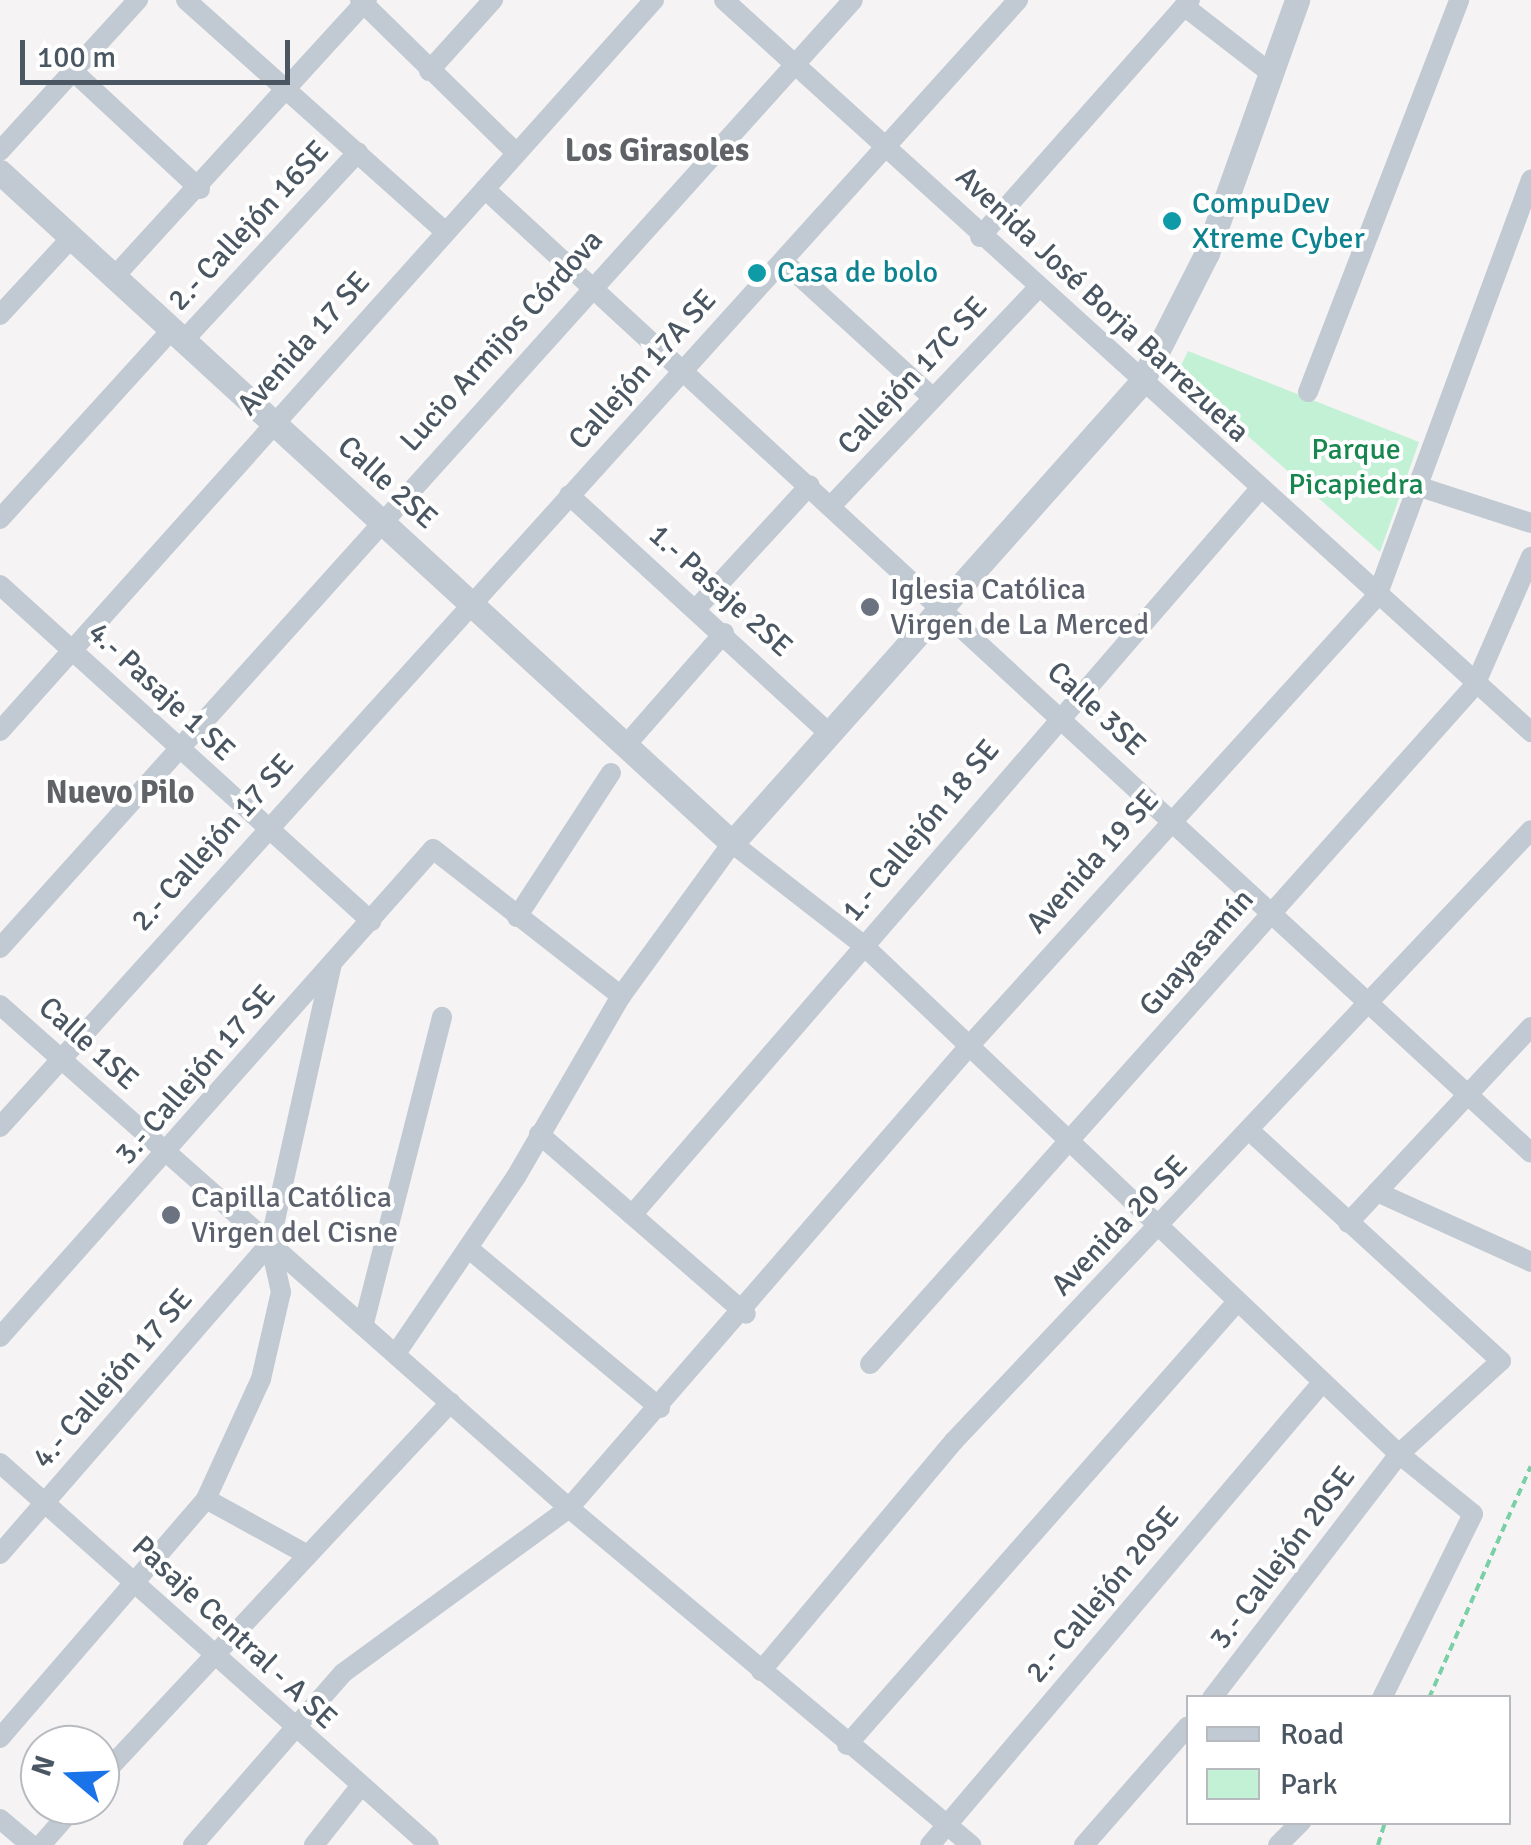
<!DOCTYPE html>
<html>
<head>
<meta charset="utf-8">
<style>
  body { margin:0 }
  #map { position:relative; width:1531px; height:1845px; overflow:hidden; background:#f5f3f3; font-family:Signika,sans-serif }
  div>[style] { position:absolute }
  .green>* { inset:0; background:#c3f1d5 }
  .path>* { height:4px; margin-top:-2px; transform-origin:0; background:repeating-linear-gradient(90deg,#7ad0a6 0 8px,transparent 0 13px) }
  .minor>* { height:20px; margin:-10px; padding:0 10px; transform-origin:10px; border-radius:10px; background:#c1cad2 }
  .tertiary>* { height:25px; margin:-12.5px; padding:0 12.5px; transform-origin:12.5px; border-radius:12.5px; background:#c1cad2 }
  .dots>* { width:28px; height:28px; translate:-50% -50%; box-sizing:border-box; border:5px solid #fff; border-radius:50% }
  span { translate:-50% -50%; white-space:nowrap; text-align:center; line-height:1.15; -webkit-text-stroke:8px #fff; paint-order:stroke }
  .culture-label { font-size:30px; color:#0d838f }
  .left { translate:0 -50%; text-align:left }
  .street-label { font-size:30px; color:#4a5661 }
  .park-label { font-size:30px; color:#17864f }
  .worship-label { font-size:30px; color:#5b616d }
  .neighbourhood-label { font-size:32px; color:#5f6368; font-weight:700 }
  .legend { position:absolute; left:1186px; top:1695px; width:325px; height:130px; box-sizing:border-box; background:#fff; border:2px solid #b7bbc0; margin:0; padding:12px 18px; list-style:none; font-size:30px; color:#4a5661 }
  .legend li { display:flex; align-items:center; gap:20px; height:50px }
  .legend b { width:50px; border:2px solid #b7bbc0 }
  .north { position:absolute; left:20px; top:1725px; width:100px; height:100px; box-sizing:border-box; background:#fff; border:2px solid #b7bbc0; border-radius:50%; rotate:289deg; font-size:28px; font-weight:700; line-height:40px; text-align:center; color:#4a5661 }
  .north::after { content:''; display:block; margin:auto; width:35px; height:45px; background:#1a73e8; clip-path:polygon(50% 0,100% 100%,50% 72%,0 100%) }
  .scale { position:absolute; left:20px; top:40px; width:270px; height:45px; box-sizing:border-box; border:5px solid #4a5661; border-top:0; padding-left:12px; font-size:30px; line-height:35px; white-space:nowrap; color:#4a5661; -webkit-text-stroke:8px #fff; paint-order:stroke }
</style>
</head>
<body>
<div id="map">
  <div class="green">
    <i style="clip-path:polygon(1188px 351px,1419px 442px,1380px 552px,1177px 374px)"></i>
  </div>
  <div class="path">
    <i style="left:1429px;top:1698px;width:253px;rotate:-66.3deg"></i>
    <i style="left:1378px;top:1845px;width:24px;rotate:-73deg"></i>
  </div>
  <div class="minor">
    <i style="left:186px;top:0;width:346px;rotate:41.8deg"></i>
    <i style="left:360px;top:0;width:219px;rotate:44.4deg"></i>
    <i style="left:724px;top:0;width:1090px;rotate:42.21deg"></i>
    <i style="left:1184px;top:6px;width:106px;rotate:37.7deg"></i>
    <i style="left:429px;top:71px;width:96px;rotate:-48deg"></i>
    <i style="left:74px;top:72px;width:172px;rotate:42.9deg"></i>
    <i style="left:0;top:151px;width:205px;rotate:-47.6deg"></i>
    <i style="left:485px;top:189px;width:1422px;rotate:42.66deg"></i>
    <i style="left:980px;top:237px;width:317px;rotate:-48.5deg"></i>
    <i style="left:783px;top:261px;width:203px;rotate:42.4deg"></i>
    <i style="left:114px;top:277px;width:375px;rotate:-47.6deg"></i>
    <i style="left:0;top:315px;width:105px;rotate:-47.3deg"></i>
    <i style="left:184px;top:340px;width:256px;rotate:-47.2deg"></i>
    <i style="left:1308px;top:392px;width:420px;rotate:-68.9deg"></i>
    <i style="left:1417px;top:486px;width:120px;rotate:18deg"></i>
    <i style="left:569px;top:495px;width:352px;rotate:42.5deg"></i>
    <i style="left:832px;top:505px;width:299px;rotate:-46.5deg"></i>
    <i style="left:0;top:519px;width:256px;rotate:-47.8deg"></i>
    <i style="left:0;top:585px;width:501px;rotate:42.17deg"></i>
    <i style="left:696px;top:609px;width:168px;rotate:-47.4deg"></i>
    <i style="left:0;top:731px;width:981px;rotate:-48.18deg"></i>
    <i style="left:626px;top:745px;width:149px;rotate:-48.8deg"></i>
    <i style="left:517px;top:917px;width:172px;rotate:-56.9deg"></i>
    <i style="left:0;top:948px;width:1275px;rotate:-48.02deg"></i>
    <i style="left:0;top:1005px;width:759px;rotate:41.48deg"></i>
    <i style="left:569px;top:1508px;width:525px;rotate:39.97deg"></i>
    <i style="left:0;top:1127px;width:1519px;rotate:-47.91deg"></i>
    <i style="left:539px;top:1134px;width:274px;rotate:41deg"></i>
    <i style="left:1377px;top:1192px;width:169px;rotate:24.4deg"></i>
    <i style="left:632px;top:1215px;width:959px;rotate:-49.15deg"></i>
    <i style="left:1348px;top:1223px;width:268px;rotate:-47deg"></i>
    <i style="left:468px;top:1248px;width:250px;rotate:39.8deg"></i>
    <i style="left:364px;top:1323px;width:316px;rotate:-75.7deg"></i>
    <i style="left:0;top:1337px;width:652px;rotate:-48.42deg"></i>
    <i style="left:433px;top:849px;width:239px;rotate:38deg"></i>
    <i style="left:397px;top:1352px;width:212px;rotate:-55.8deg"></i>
    <i style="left:516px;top:1177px;width:209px;rotate:-59.9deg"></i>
    <i style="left:621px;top:996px;width:189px;rotate:-54deg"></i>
    <i style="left:732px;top:843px;width:166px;rotate:37.9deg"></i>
    <i style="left:863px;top:945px;width:739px;rotate:43.52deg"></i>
    <i style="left:1399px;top:1454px;width:138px;rotate:-42.4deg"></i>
    <i style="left:1501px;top:1361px;width:338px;rotate:-137.5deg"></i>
    <i style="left:870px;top:1364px;width:909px;rotate:-48.3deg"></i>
    <i style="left:1475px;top:685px;width:140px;rotate:-66.4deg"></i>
    <i style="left:0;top:1463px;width:574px;rotate:41.68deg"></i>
    <i style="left:206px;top:1499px;width:114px;rotate:28.8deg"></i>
    <i style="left:0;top:1554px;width:412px;rotate:-49deg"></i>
    <i style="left:761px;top:1671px;width:300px;rotate:-50deg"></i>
    <i style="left:954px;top:1441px;width:840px;rotate:-46.64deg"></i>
    <i style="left:1212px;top:1698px;width:307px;rotate:-52.5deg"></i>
    <i style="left:1399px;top:1454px;width:95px;rotate:39deg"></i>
    <i style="left:1473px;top:1514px;width:205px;rotate:116.3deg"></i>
    <i style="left:0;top:1738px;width:316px;rotate:-49.2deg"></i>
    <i style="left:206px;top:1499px;width:132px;rotate:-65.4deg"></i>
    <i style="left:261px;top:1379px;width:89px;rotate:-77.1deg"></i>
    <i style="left:281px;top:1292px;width:50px;rotate:-102.7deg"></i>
    <i style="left:270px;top:1243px;width:286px;rotate:-77.5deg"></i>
    <i style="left:847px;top:1745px;width:589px;rotate:-48.65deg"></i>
    <i style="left:100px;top:1778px;width:514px;rotate:-46.97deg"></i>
    <i style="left:0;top:1819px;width:40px;rotate:40deg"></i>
    <i style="left:41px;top:1845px;width:53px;rotate:-48.8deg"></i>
    <i style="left:193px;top:1845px;width:228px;rotate:-48.9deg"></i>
    <i style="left:343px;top:1673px;width:280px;rotate:-36.1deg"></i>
    <i style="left:569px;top:1508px;width:613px;rotate:-49.1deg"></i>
    <i style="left:970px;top:1045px;width:606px;rotate:-47.81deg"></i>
    <i style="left:1377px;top:596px;width:444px;rotate:-69.7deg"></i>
    <i style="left:314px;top:1845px;width:73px;rotate:-51.7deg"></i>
    <i style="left:930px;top:1845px;width:604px;rotate:-49.7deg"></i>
    <i style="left:1084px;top:1845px;width:158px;rotate:-48.8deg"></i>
    <i style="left:1278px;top:1845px;width:33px;rotate:-45deg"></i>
  </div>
  <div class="tertiary">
    <i style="left:0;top:172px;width:993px;rotate:42.51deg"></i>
    <i style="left:732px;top:843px;width:616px;rotate:-48.36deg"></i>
    <i style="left:1141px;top:383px;width:146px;rotate:-63.1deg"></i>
    <i style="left:1207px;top:253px;width:269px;rotate:-70.4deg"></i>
  </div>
  <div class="dots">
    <i style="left:1172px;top:221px;background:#0f9aa8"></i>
    <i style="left:757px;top:273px;background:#0f9aa8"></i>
    <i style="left:870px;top:607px;background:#6b7280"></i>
    <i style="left:171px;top:1215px;background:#6b7280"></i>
  </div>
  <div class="culture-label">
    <span class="left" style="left:1192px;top:221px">CompuDev<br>Xtreme Cyber</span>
    <span class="left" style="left:777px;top:273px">Casa de bolo</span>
  </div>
  <div class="street-label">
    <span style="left:249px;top:226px;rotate:-47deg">2.- Callejón 16SE</span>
    <span style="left:1102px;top:305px;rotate:43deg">Avenida José Borja Barrezueta</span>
    <span style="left:502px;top:341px;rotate:-48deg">Lucio Armijos Córdova</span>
    <span style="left:304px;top:344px;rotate:-48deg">Avenida 17 SE</span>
    <span style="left:643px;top:370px;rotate:-48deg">Callejón 17A SE</span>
    <span style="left:913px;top:376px;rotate:-47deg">Callejón 17C SE</span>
    <span style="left:387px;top:483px;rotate:42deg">Calle 2SE</span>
    <span style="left:720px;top:591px;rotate:42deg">1.- Pasaje 2SE</span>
    <span style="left:161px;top:692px;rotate:43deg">4.- Pasaje 1 SE</span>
    <span style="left:1096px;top:709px;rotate:43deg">Calle 3SE</span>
    <span style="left:921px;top:831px;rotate:-50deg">1.- Callejón 18 SE</span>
    <span style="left:213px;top:843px;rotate:-48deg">2.- Callejón 17 SE</span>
    <span style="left:1093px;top:862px;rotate:-48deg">Avenida 19 SE</span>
    <span style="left:1197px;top:953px;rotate:-49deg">Guayasamín</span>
    <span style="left:88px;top:1044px;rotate:42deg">Calle 1SE</span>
    <span style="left:196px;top:1075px;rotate:-49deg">3.- Callejón 17 SE</span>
    <span style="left:1120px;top:1226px;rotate:-46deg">Avenida 20 SE</span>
    <span style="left:113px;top:1379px;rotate:-49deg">4.- Callejón 17 SE</span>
    <span style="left:1283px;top:1558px;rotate:-53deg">3.- Callejón 20SE</span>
    <span style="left:1103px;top:1595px;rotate:-50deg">2.- Callejón 20SE</span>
    <span style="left:234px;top:1633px;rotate:43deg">Pasaje Central - A SE</span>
  </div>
  <div class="park-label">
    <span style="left:1356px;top:467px">Parque<br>Picapiedra</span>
  </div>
  <div class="worship-label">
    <span class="left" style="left:890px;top:607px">Iglesia Católica<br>Virgen de La Merced</span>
    <span class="left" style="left:191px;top:1215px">Capilla Católica<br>Virgen del Cisne</span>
  </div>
  <div class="neighbourhood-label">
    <span style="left:657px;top:151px">Los Girasoles</span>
    <span style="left:120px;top:793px">Nuevo Pilo</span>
  </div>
  <ul class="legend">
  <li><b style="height:12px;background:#c1cad2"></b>Road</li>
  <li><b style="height:28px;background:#c3f1d5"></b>Park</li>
  </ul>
  <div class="north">N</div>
  <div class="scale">100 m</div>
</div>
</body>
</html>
